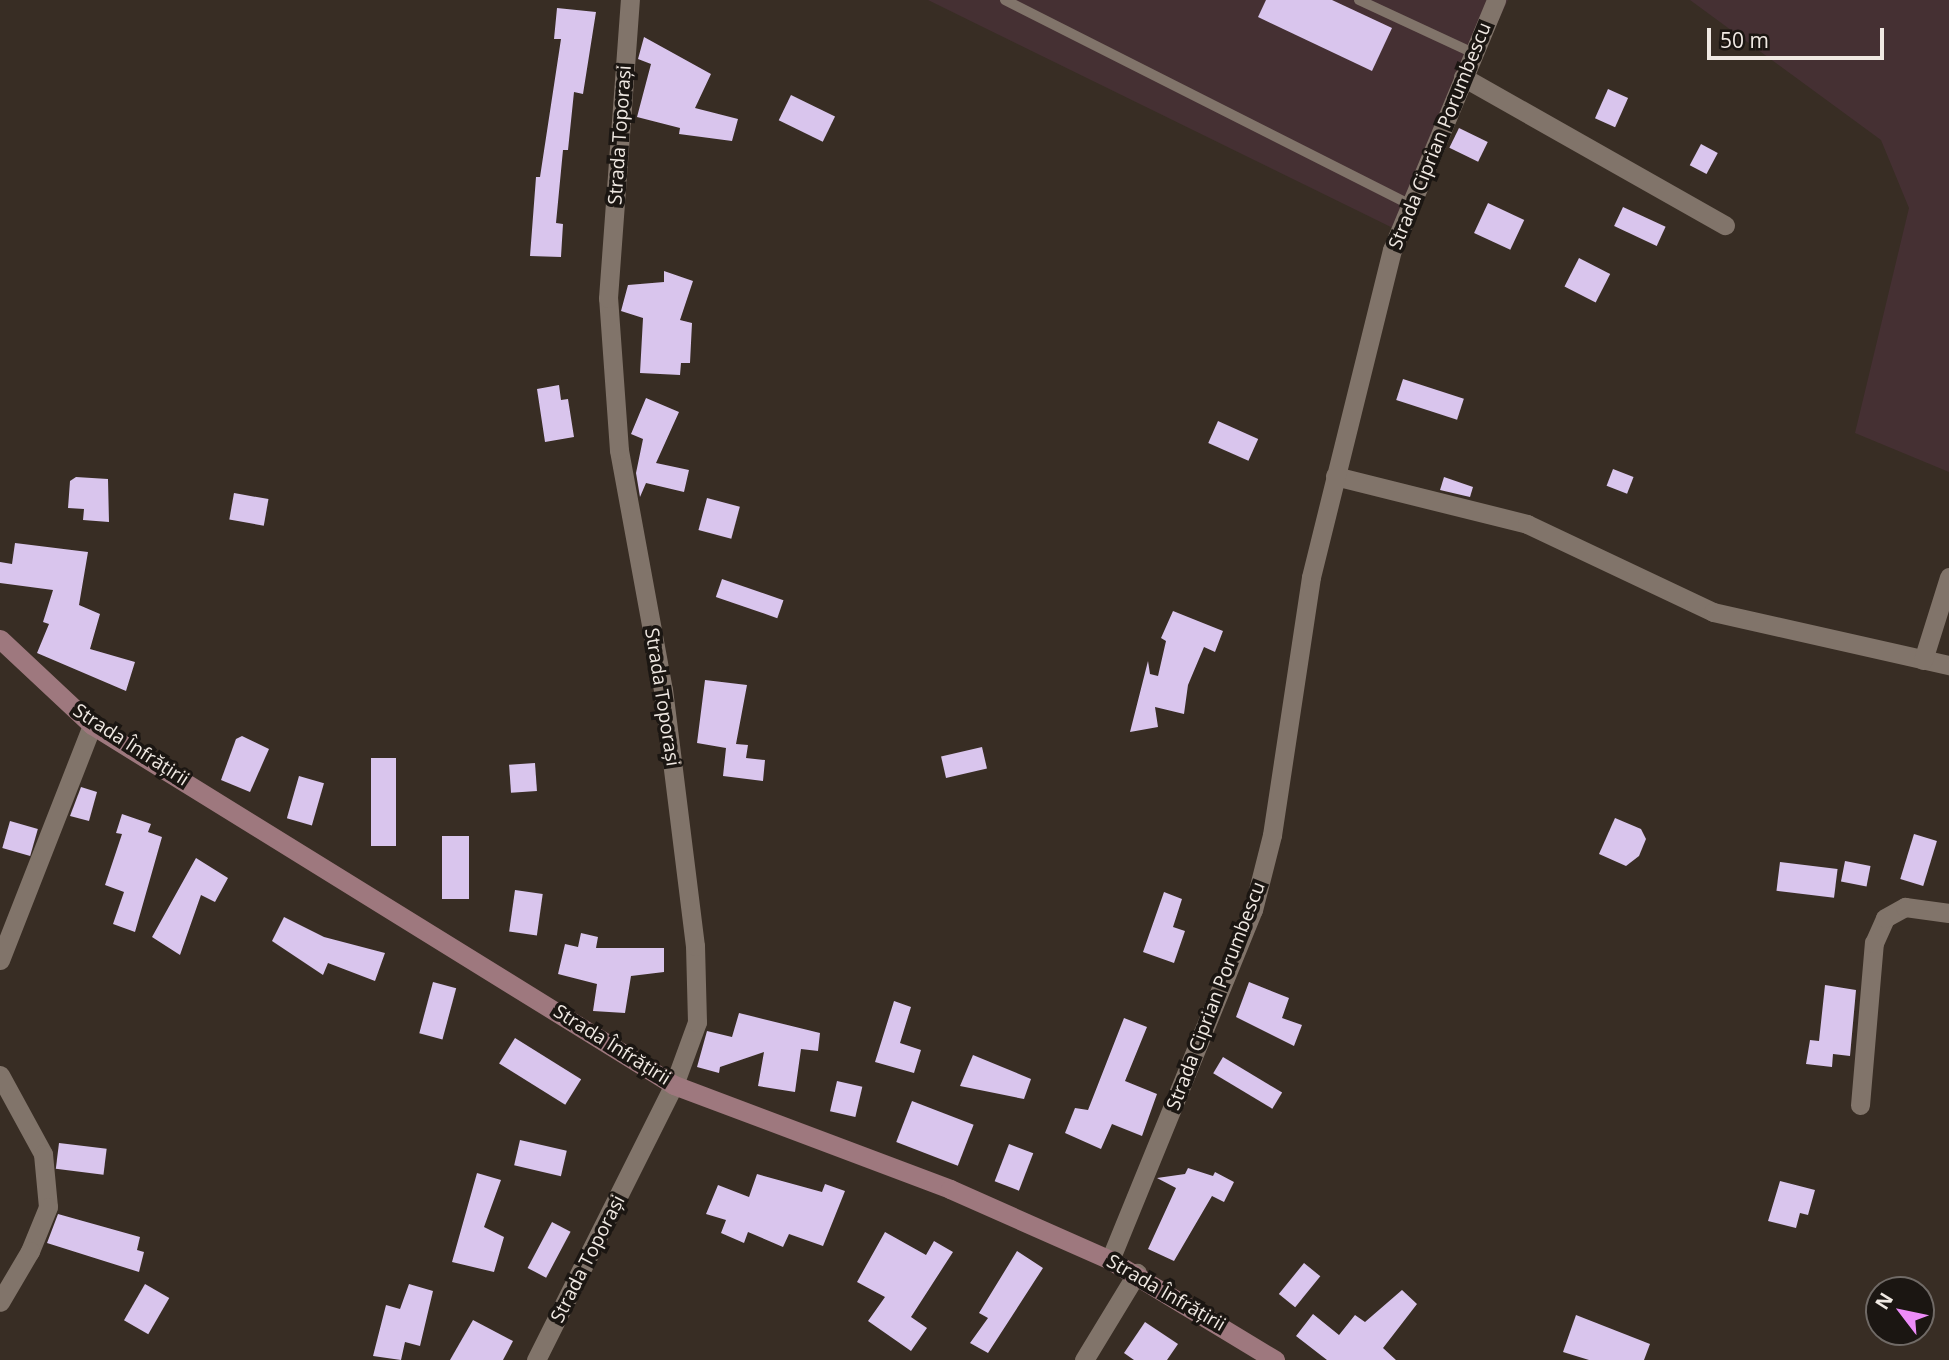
<!DOCTYPE html>
<html>
<head>
<meta charset="utf-8">
<style>
  body { margin:0 }
  #map { position:relative; width:1949px; height:1360px; overflow:hidden; background:#382d24; font-family:"Open Sans",sans-serif }
  div>[style] { position:absolute }
  .industrial>* { inset:0; background:#453033 }
  .building>* { inset:0; background:#d9c5ed; transform-origin:0 0 }
  .service>* { height:10px; margin:-5px; padding:0 5px; transform-origin:5px; border-radius:5px; background:#81746a }
  .minor>* { height:19px; margin:-9.5px; padding:0 9.5px; transform-origin:9.5px; border-radius:9.5px; background:#81746a }
  .secondary>* { height:19px; margin:-9.5px; padding:0 9.5px; transform-origin:9.5px; border-radius:9.5px; background:#9e787e }
  span { translate:-50% -50%; white-space:nowrap; text-align:center; line-height:1.15; -webkit-text-stroke:7px #1b1612; paint-order:stroke }
  .street-label { font-size:19px; color:#f0e9e3 }
  .north { position:absolute; left:1865px; top:1276px; width:70px; height:70px; box-sizing:border-box; background:#1b1612; border:2px solid #706a66; border-radius:50%; rotate:302deg; font-size:19px; font-weight:700; line-height:28px; text-align:center; color:#f0e9e3 }
  .north::after { content:''; display:block; margin:auto; width:24px; height:32px; background:#ed8cf9; clip-path:polygon(50% 0,100% 100%,50% 72%,0 100%) }
  .scale { position:absolute; left:1707px; top:28px; width:177px; height:32px; box-sizing:border-box; border:4px solid #f0e9e3; border-top:0; padding-left:9px; font-size:21px; line-height:24px; white-space:nowrap; color:#f0e9e3; -webkit-text-stroke:5px #1b1612; paint-order:stroke }
</style>
</head>
<body>
<div id="map">
  <div class="industrial">
    <i style="clip-path:polygon(928px 0,1508px 0,1399px 231px)"></i>
    <i style="clip-path:polygon(1690px 0,1949px 0,1949px 472px,1855px 433px,1909px 208px,1881px 140px)"></i>
  </div>
  <div class="building">
    <i style="clip-path:polygon(1266px 0,1332px 0,1392px 28px,1372px 71px,1258px 17px)"></i>
    <i style="clip-path:polygon(557px 8px,596px 12px,583px 94px,574px 92px,568px 150px,563px 150px,556px 223px,563px 224px,561px 257px,530px 256px,536px 177px,540px 177px,561px 39px,554px 39px)"></i>
    <i style="clip-path:polygon(644px 37px,711px 74px,695px 108px,738px 119px,732px 141px,679px 134px,680px 128px,637px 117px,651px 64px,638px 59px)"></i>
    <i style="left:1608px;top:89px;width:22px;height:32px;rotate:24deg"></i>
    <i style="left:791px;top:95px;width:49px;height:28px;rotate:26deg"></i>
    <i style="left:1459px;top:128px;width:32px;height:22px;rotate:26deg"></i>
    <i style="left:1701px;top:144px;width:19px;height:24px;rotate:28deg"></i>
    <i style="left:1488px;top:203px;width:40px;height:33px;rotate:25deg"></i>
    <i style="left:1623px;top:207px;width:47px;height:21px;rotate:25deg"></i>
    <i style="left:1579px;top:258px;width:35px;height:32px;rotate:27deg"></i>
    <i style="clip-path:polygon(664px 271px,693px 281px,680px 320px,692px 323px,690px 363px,681px 363px,680px 375px,640px 373px,643px 318px,621px 311px,628px 285px,664px 282px)"></i>
    <i style="left:1403px;top:379px;width:64px;height:22px;rotate:18deg"></i>
    <i style="clip-path:polygon(559px 385px,561px 400px,568px 399px,574px 437px,545px 442px,537px 389px)"></i>
    <i style="clip-path:polygon(646px 398px,679px 412px,656px 463px,689px 470px,684px 492px,646px 483px,640px 497px,636px 473px,643px 439px,631px 434px)"></i>
    <i style="left:1218px;top:421px;width:44px;height:24px;rotate:24deg"></i>
    <i style="left:1613px;top:469px;width:22px;height:18px;rotate:21deg"></i>
    <i style="clip-path:polygon(76px 477px,108px 479px,109px 522px,83px 520px,84px 509px,68px 508px,70px 481px)"></i>
    <i style="clip-path:polygon(1444px 477px,1473px 487px,1470px 497px,1440px 490px)"></i>
    <i style="left:234px;top:493px;width:35px;height:27px;rotate:10deg"></i>
    <i style="left:707px;top:498px;width:34px;height:33px;rotate:15deg"></i>
    <i style="clip-path:polygon(15px 543px,88px 552px,79px 605px,100px 614px,90px 649px,135px 662px,126px 691px,37px 653px,49px 624px,43px 622px,53px 590px,0 583px,0 562px,12px 564px)"></i>
    <i style="left:722px;top:579px;width:65px;height:19px;rotate:19deg"></i>
    <i style="clip-path:polygon(1173px 611px,1223px 631px,1215px 652px,1204px 647px,1188px 685px,1184px 714px,1155px 707px,1158px 727px,1130px 732px,1148px 661px,1150px 674px,1158px 676px,1166px 641px,1161px 638px)"></i>
    <i style="clip-path:polygon(705px 680px,747px 685px,736px 744px,748px 745px,746px 758px,765px 760px,763px 781px,723px 776px,726px 748px,697px 743px)"></i>
    <i style="clip-path:polygon(242px 736px,269px 749px,250px 792px,221px 780px,236px 739px)"></i>
    <i style="left:982px;top:747px;width:22px;height:42px;rotate:77deg"></i>
    <i style="left:371px;top:758px;width:25px;height:88px"></i>
    <i style="left:535px;top:763px;width:28px;height:26px;rotate:86deg"></i>
    <i style="left:299px;top:776px;width:26px;height:44px;rotate:16deg"></i>
    <i style="clip-path:polygon(81px 787px,97px 792px,89px 821px,70px 816px)"></i>
    <i style="clip-path:polygon(122px 814px,151px 824px,148px 832px,162px 837px,135px 932px,113px 924px,124px 892px,105px 885px,122px 834px,116px 833px)"></i>
    <i style="clip-path:polygon(1615px 818px,1641px 829px,1646px 839px,1639px 856px,1626px 866px,1599px 854px)"></i>
    <i style="left:10px;top:821px;width:29px;height:28px;rotate:16deg"></i>
    <i style="left:1914px;top:834px;width:24px;height:47px;rotate:17deg"></i>
    <i style="left:469px;top:836px;width:63px;height:27px;rotate:90deg"></i>
    <i style="clip-path:polygon(196px 858px,228px 878px,215px 902px,201px 895px,180px 955px,152px 937px)"></i>
    <i style="left:1845px;top:861px;width:26px;height:21px;rotate:11deg"></i>
    <i style="left:1780px;top:862px;width:58px;height:29px;rotate:7deg"></i>
    <i style="left:515px;top:890px;width:28px;height:42px;rotate:8deg"></i>
    <i style="clip-path:polygon(1164px 892px,1182px 899px,1173px 927px,1185px 931px,1174px 963px,1143px 952px)"></i>
    <i style="clip-path:polygon(284px 917px,324px 937px,385px 953px,375px 981px,328px 963px,323px 975px,272px 941px)"></i>
    <i style="clip-path:polygon(581px 933px,598px 937px,596px 948px,664px 948px,664px 972px,631px 976px,625px 1013px,593px 1011px,597px 984px,558px 974px,565px 944px,578px 947px)"></i>
    <i style="left:433px;top:982px;width:24px;height:53px;rotate:15deg"></i>
    <i style="clip-path:polygon(1249px 982px,1289px 998px,1282px 1018px,1302px 1025px,1294px 1046px,1236px 1017px)"></i>
    <i style="clip-path:polygon(1825px 985px,1856px 990px,1850px 1056px,1833px 1054px,1832px 1067px,1806px 1064px,1810px 1040px,1819px 1041px)"></i>
    <i style="clip-path:polygon(894px 1001px,911px 1007px,900px 1043px,921px 1050px,914px 1073px,875px 1062px)"></i>
    <i style="clip-path:polygon(739px 1013px,820px 1033px,818px 1051px,801px 1049px,795px 1092px,758px 1086px,764px 1052px,720px 1067px,719px 1073px,697px 1067px,707px 1031px,732px 1037px)"></i>
    <i style="clip-path:polygon(1124px 1018px,1147px 1027px,1125px 1081px,1157px 1094px,1142px 1136px,1112px 1124px,1101px 1149px,1065px 1133px,1075px 1108px,1088px 1110px)"></i>
    <i style="left:515px;top:1038px;width:78px;height:30px;rotate:32deg"></i>
    <i style="clip-path:polygon(973px 1055px,1031px 1079px,1024px 1099px,960px 1086px)"></i>
    <i style="left:1223px;top:1057px;width:69px;height:19px;rotate:31deg"></i>
    <i style="left:837px;top:1081px;width:26px;height:31px;rotate:13deg"></i>
    <i style="left:912px;top:1101px;width:66px;height:44px;rotate:21deg"></i>
    <i style="left:520px;top:1140px;width:48px;height:26px;rotate:13deg"></i>
    <i style="left:59px;top:1143px;width:48px;height:26px;rotate:7deg"></i>
    <i style="left:1009px;top:1144px;width:26px;height:40px;rotate:21deg"></i>
    <i style="clip-path:polygon(1188px 1168px,1213px 1176px,1215px 1172px,1234px 1182px,1224px 1202px,1212px 1196px,1174px 1261px,1148px 1249px,1176px 1188px,1157px 1178px,1185px 1174px)"></i>
    <i style="clip-path:polygon(477px 1173px,501px 1180px,484px 1227px,504px 1237px,494px 1272px,452px 1262px)"></i>
    <i style="clip-path:polygon(757px 1174px,822px 1192px,825px 1184px,845px 1191px,823px 1246px,789px 1234px,783px 1247px,748px 1232px,744px 1243px,721px 1233px,726px 1220px,706px 1214px,718px 1185px,749px 1197px)"></i>
    <i style="clip-path:polygon(1780px 1181px,1815px 1190px,1808px 1215px,1800px 1213px,1796px 1228px,1768px 1221px)"></i>
    <i style="clip-path:polygon(58px 1214px,140px 1237px,137px 1250px,144px 1252px,139px 1272px,47px 1243px)"></i>
    <i style="left:552px;top:1222px;width:21px;height:52px;rotate:28deg"></i>
    <i style="clip-path:polygon(885px 1232px,926px 1255px,934px 1241px,953px 1252px,911px 1317px,927px 1328px,911px 1351px,868px 1321px,885px 1297px,857px 1282px)"></i>
    <i style="clip-path:polygon(1017px 1251px,1043px 1268px,988px 1353px,970px 1343px,988px 1318px,979px 1313px)"></i>
    <i style="left:1304px;top:1263px;width:21px;height:40px;rotate:39deg"></i>
    <i style="left:145px;top:1284px;width:28px;height:42px;rotate:30deg"></i>
    <i style="clip-path:polygon(409px 1284px,433px 1291px,420px 1346px,405px 1342px,401px 1360px,373px 1356px,386px 1305px,400px 1309px)"></i>
    <i style="clip-path:polygon(1402px 1290px,1417px 1304px,1383px 1348px,1396px 1360px,1327px 1360px,1296px 1336px,1313px 1314px,1339px 1335px,1355px 1315px,1365px 1322px)"></i>
    <i style="clip-path:polygon(1576px 1315px,1650px 1344px,1644px 1360px,1589px 1360px,1563px 1352px)"></i>
    <i style="clip-path:polygon(473px 1320px,513px 1341px,503px 1360px,450px 1360px)"></i>
    <i style="clip-path:polygon(1145px 1322px,1178px 1344px,1167px 1360px,1134px 1360px,1124px 1353px)"></i>
  </div>
  <div class="service">
    <i style="left:1005px;top:0;width:453px;rotate:26.8deg"></i>
    <i style="left:1359px;top:0;width:126px;rotate:24.9deg"></i>
  </div>
  <div class="minor">
    <i style="left:1463px;top:77px;width:301px;rotate:29.5deg"></i>
    <i style="left:1335px;top:476px;width:198px;rotate:14deg"></i>
    <i style="left:1527px;top:524px;width:206px;rotate:25.3deg"></i>
    <i style="left:1713px;top:612px;width:242px;rotate:12.7deg"></i>
    <i style="left:1923px;top:660px;width:87px;rotate:-72.6deg"></i>
    <i style="left:0;top:960px;width:252px;rotate:-68.6deg"></i>
    <i style="left:0;top:1075px;width:90px;rotate:61.4deg"></i>
    <i style="left:43px;top:1154px;width:53px;rotate:84.6deg"></i>
    <i style="left:48px;top:1207px;width:48px;rotate:112.2deg"></i>
    <i style="left:30px;top:1251px;width:59px;rotate:120.5deg"></i>
    <i style="left:1860px;top:1105px;width:163px;rotate:-85.1deg"></i>
    <i style="left:1874px;top:943px;width:27px;rotate:-66deg"></i>
    <i style="left:1885px;top:918px;width:23px;rotate:-29deg"></i>
    <i style="left:1905px;top:907px;width:44px;rotate:7.8deg"></i>
    <i style="left:1110px;top:1260px;width:378px;rotate:-67.8deg"></i>
    <i style="left:1253px;top:910px;width:77px;rotate:-75.8deg"></i>
    <i style="left:1272px;top:835px;width:261px;rotate:-81.4deg"></i>
    <i style="left:1311px;top:577px;width:337px;rotate:-76.1deg"></i>
    <i style="left:1392px;top:250px;width:271px;rotate:-67.4deg"></i>
    <i style="left:536px;top:1360px;width:308px;rotate:-63.4deg"></i>
    <i style="left:674px;top:1085px;width:67px;rotate:-69.9deg"></i>
    <i style="left:697px;top:1022px;width:76px;rotate:-91.5deg"></i>
    <i style="left:695px;top:946px;width:258px;rotate:-97.1deg"></i>
    <i style="left:663px;top:690px;width:244px;rotate:-100.4deg"></i>
    <i style="left:619px;top:450px;width:152px;rotate:-94.1deg"></i>
    <i style="left:608px;top:298px;width:299px;rotate:-85.8deg"></i>
    <i style="left:1084px;top:1360px;width:102px;rotate:-58.7deg"></i>
  </div>
  <div class="secondary">
    <i style="left:0;top:639px;width:126px;rotate:43.1deg"></i>
    <i style="left:92px;top:725px;width:684px;rotate:31.74deg"></i>
    <i style="left:674px;top:1085px;width:295px;rotate:20.6deg"></i>
    <i style="left:950px;top:1189px;width:175px;rotate:23.9deg"></i>
    <i style="left:1110px;top:1260px;width:193px;rotate:31.2deg"></i>
  </div>
  <div class="street-label">
    <span style="left:620px;top:135px;rotate:-86deg">Strada Toporași</span>
    <span style="left:1440px;top:136px;rotate:-68deg">Strada Ciprian Porumbescu</span>
    <span style="left:662px;top:697px;rotate:81deg">Strada Toporași</span>
    <span style="left:131px;top:745px;rotate:33deg">Strada Înfrățirii</span>
    <span style="left:1216px;top:996px;rotate:-69deg">Strada Ciprian Porumbescu</span>
    <span style="left:612px;top:1045px;rotate:32deg">Strada Înfrățirii</span>
    <span style="left:588px;top:1259px;rotate:-63deg">Strada Toporași</span>
    <span style="left:1166px;top:1293px;rotate:30deg">Strada Înfrățirii</span>
  </div>
  <div class="north">N</div>
  <div class="scale">50 m</div>
</div>
</body>
</html>
